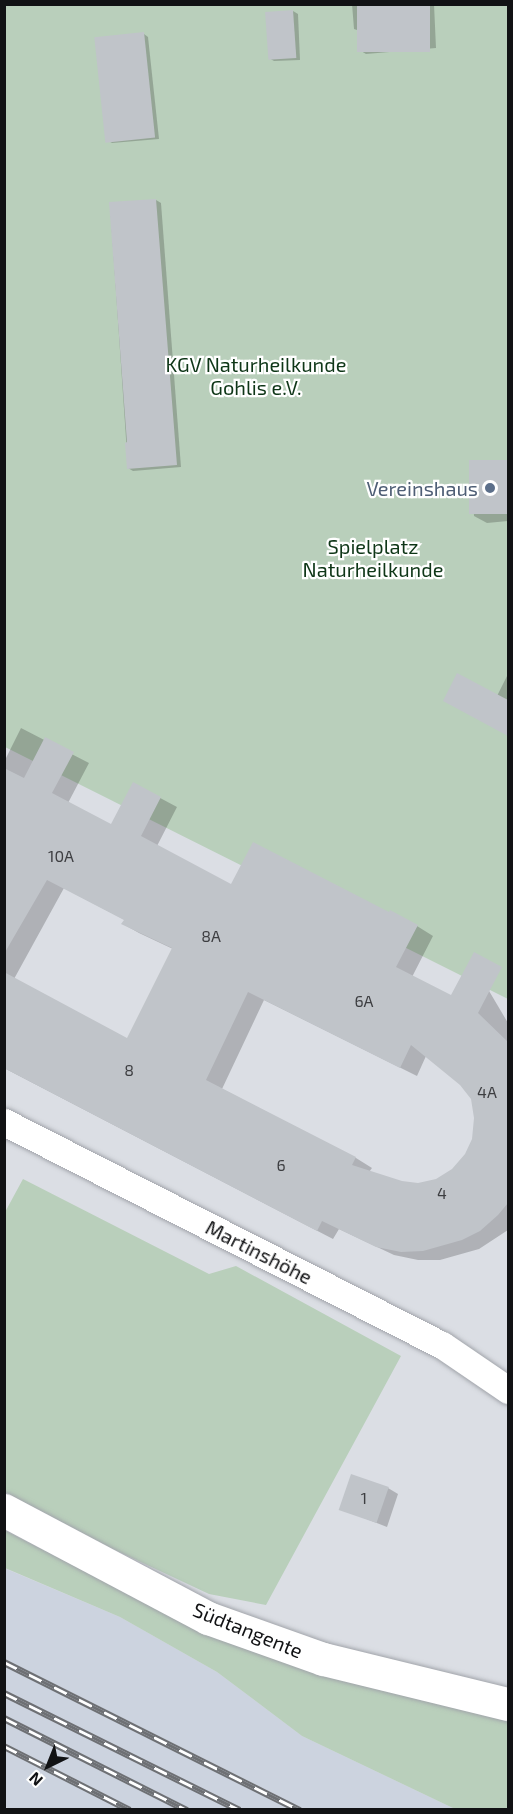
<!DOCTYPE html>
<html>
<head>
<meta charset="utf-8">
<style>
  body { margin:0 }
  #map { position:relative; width:513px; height:1814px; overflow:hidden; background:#dbdee4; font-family:"Exo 2",sans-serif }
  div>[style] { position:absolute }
  .built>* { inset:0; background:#ccd3df }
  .green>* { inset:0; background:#b9cfbb }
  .shadow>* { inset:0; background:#0003 }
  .building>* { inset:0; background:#c0c4c9; transform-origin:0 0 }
  .roads { filter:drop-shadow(0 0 2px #a1a4aa) drop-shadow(0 0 2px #a1a4aa) }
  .minor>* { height:27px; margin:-13.5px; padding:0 13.5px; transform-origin:13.5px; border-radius:13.5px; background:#fff }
  .tertiary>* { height:33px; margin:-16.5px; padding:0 16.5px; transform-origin:16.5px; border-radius:16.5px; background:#fff }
  .rail>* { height:7px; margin-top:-3.5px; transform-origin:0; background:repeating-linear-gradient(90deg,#fff 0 14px,#6e7074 0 28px); box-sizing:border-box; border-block:2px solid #6e7074 }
  .dots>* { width:16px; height:16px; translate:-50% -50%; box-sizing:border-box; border:3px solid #fff; border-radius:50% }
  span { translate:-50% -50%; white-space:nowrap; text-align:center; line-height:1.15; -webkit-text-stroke:4.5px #fff; paint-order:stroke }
  .number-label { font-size:16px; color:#3d3e41 }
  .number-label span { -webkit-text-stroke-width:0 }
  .park-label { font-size:20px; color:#0e3617 }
  .service-label { font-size:20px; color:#4e5e75 }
  .right { translate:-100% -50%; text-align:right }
  .street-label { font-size:20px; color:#111214 }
  .frame { position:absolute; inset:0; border:6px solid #111214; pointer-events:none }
  .north { position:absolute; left:18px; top:1736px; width:60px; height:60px; -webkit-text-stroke:4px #fff; paint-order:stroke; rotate:223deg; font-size:16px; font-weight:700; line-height:24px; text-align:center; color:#111214 }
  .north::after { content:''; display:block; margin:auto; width:21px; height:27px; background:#111214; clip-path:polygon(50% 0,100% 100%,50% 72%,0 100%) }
</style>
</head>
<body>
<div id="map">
  <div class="built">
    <i style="clip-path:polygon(4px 1568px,120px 1617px,217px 1672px,302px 1736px,455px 1809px,11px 1810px,5px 1806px)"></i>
  </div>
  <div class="green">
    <i style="clip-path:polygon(4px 5px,508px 5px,508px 999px,5px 747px)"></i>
    <i style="clip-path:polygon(23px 1179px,209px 1274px,236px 1266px,401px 1356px,266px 1605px,209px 1594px,113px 1549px,5px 1492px,4px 1214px)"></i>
    <i style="clip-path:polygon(4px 1530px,163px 1611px,316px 1674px,508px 1721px,508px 1809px,455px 1809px,302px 1736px,217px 1672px,120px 1617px,5px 1568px)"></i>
  </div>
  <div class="shadow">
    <i style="clip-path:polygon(352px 4px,434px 4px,436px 48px,366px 54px,361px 51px,360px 31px,354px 29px)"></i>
    <i style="clip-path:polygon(293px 11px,298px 14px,300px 60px,274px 61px,269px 58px)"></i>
    <i style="clip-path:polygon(144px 34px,148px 37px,159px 139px,112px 143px,107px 140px)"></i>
    <i style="clip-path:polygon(156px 200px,161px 203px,181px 467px,133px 471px,128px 468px,110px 204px)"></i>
    <i style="clip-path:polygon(508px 461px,508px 521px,487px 523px,474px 516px,471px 464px)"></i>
    <i style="clip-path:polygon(508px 674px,508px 734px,454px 706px,497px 696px)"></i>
    <i style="clip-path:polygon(evenodd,21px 728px,89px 763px,68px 803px,112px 826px,134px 784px,177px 807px,157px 846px,231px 886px,417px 926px,433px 936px,412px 977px,452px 997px,482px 979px,508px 1023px,508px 1230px,479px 1249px,440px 1260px,418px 1260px,394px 1255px,339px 1229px,333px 1239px,4px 1068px,4px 762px,21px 728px,64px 888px,125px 920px,123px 924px,139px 933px,173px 949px,128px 1041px,14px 979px,64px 888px,21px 728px,264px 1000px,417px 1076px,426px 1056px,461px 1084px,473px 1099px,476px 1118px,473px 1139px,466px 1155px,453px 1170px,437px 1181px,418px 1185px,402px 1183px,369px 1172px,372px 1168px,356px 1158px,222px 1089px,264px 1000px)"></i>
    <i style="clip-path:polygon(388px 1488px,398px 1494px,387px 1527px,341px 1509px)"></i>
  </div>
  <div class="building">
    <i style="left:357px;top:4px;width:73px;height:48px"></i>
    <i style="left:293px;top:10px;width:48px;height:28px;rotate:86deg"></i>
    <i style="left:144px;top:32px;width:106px;height:50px;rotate:84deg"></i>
    <i style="clip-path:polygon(156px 199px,177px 465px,127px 469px,125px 443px,127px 442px,109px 202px)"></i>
    <i style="left:508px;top:460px;width:54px;height:39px;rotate:90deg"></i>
    <i style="clip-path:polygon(457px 673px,508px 700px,508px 736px,443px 701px)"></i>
    <i style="clip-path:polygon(evenodd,45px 737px,74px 752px,52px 793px,111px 824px,133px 782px,161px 797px,141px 836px,231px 884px,253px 842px,389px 912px,390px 910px,418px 925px,396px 967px,451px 995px,474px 952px,502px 967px,478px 1013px,508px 1042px,508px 1203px,498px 1215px,480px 1231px,462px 1240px,423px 1251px,401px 1252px,376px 1247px,322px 1221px,317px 1231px,4px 1068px,4px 972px,127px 1038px,172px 948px,121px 924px,124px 920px,47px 880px,4px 954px,4px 768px,24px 778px,45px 737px,248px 992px,400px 1068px,411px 1045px,460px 1085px,471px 1099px,474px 1118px,472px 1139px,465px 1154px,452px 1169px,436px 1179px,418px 1183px,402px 1181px,352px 1165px,356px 1157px,206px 1080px,248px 992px)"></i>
    <i style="left:351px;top:1474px;width:40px;height:38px;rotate:19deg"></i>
  </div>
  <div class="roads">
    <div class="minor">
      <i style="left:4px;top:1122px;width:492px;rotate:27deg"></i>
      <i style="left:442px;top:1345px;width:80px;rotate:34.3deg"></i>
    </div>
    <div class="tertiary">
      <i style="left:4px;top:1510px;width:231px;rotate:27.9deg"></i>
      <i style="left:208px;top:1618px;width:122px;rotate:19.6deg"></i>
      <i style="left:323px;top:1659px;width:190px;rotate:13.7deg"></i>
    </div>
  </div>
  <div class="rail">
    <i style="left:4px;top:1662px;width:331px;rotate:26.6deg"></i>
    <i style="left:4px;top:1693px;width:263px;rotate:26.4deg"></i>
    <i style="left:4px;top:1718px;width:205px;rotate:26.7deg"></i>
    <i style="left:4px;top:1746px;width:141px;rotate:26.9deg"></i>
  </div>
  <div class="dots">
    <i style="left:490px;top:488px;background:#5c6f8a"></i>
  </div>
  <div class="number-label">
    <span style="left:61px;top:856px">10A</span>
    <span style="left:211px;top:936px">8A</span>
    <span style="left:364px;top:1001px">6A</span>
    <span style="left:129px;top:1070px">8</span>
    <span style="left:487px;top:1092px">4A</span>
    <span style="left:281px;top:1165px">6</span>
    <span style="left:442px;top:1193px">4</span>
    <span style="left:364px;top:1498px">1</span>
  </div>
  <div class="park-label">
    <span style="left:256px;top:376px">KGV Naturheilkunde<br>Gohlis e.V.</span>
    <span style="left:373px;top:558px">Spielplatz<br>Naturheilkunde</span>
  </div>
  <div class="service-label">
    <span class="right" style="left:478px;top:488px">Vereinshaus</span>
  </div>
  <div class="street-label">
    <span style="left:259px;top:1252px;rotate:27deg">Martinshöhe</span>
    <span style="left:248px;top:1630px;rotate:22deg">Südtangente</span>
  </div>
  <div class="frame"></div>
  <div class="north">N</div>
</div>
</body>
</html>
